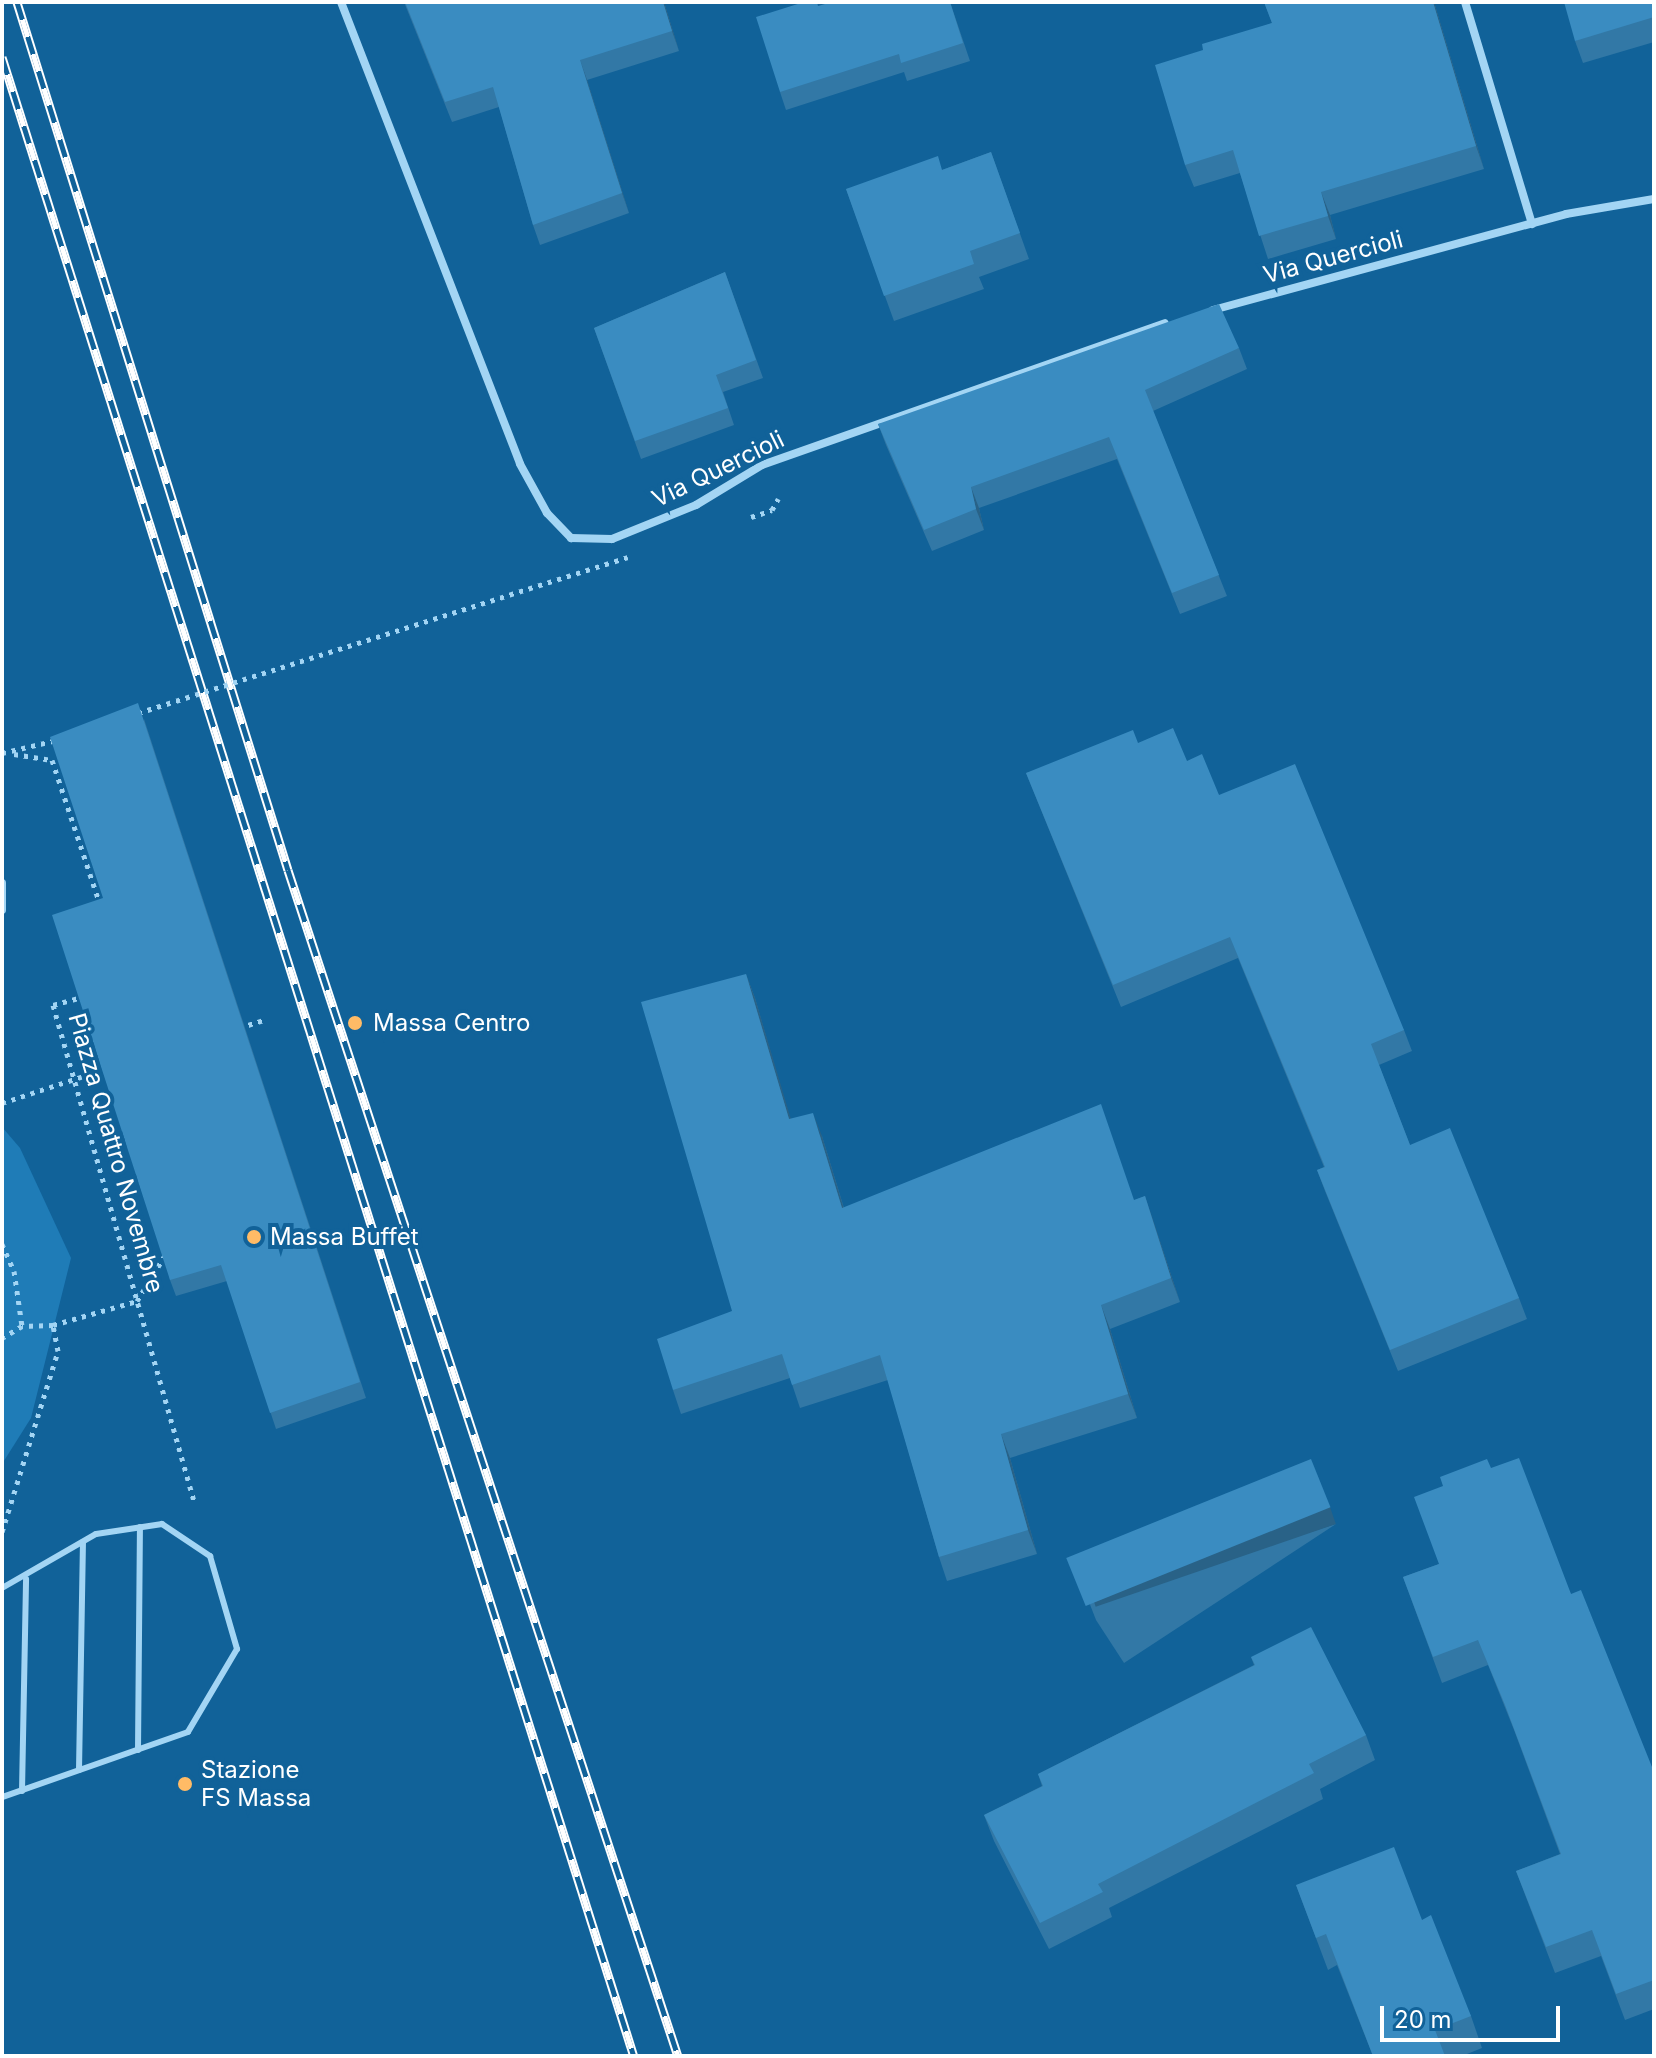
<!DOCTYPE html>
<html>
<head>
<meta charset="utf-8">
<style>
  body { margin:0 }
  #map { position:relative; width:1656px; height:2058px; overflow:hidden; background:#116299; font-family:Inter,sans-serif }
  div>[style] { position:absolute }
  .green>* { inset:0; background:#1f7cb7 }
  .path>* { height:5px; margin-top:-2.5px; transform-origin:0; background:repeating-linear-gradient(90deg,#a3d5f4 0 4px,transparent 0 10px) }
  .lane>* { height:6px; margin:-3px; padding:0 3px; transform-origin:3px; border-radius:3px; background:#a3d5f4 }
  .street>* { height:8px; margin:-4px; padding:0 4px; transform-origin:4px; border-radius:4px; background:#a3d5f4 }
  .rail>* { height:9px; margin-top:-4.5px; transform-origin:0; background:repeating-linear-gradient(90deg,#116299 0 18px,#fff 0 36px); box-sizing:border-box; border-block:2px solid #fff }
  .path-bridge>* { height:5px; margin-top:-2.5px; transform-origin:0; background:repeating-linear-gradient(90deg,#a3d5f4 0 4px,transparent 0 10px) }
  .wall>* { inset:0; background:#3278a6 }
  .shaded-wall>* { inset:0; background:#296287; transform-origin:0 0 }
  .building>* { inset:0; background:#3a8cc1; transform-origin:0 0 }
  .dots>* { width:22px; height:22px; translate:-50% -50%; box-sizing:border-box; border:4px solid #116299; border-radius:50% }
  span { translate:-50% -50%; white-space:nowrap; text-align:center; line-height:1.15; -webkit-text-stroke:8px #116299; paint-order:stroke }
  .street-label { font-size:24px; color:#fff }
  .poi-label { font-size:24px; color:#fff }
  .left { translate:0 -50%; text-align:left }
  .frame { position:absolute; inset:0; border:4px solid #fff; pointer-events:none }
  .scale { position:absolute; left:1380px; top:2006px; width:180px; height:36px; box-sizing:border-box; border:4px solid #fff; border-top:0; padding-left:10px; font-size:24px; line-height:28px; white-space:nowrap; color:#fff; -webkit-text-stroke:6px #116299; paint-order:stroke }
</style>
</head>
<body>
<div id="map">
  <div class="green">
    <i style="clip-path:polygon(2px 1127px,20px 1148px,71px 1258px,31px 1418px,2px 1464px)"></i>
  </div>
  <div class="path">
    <i style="left:751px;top:517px;width:22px;rotate:-18deg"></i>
    <i style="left:772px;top:510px;width:13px;rotate:-61deg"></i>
    <i style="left:2px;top:753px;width:57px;rotate:-13.3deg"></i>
    <i style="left:14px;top:754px;width:38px;rotate:9deg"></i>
    <i style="left:52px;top:760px;width:152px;rotate:71.6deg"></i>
    <i style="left:86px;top:996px;width:34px;rotate:165deg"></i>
    <i style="left:53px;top:1005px;width:516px;rotate:74.13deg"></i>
    <i style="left:239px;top:1028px;width:28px;rotate:-18deg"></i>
    <i style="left:2px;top:1103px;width:112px;rotate:-18.3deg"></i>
    <i style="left:2px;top:1244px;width:30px;rotate:66deg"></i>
    <i style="left:14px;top:1271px;width:56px;rotate:81.7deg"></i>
    <i style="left:22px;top:1326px;width:23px;rotate:149deg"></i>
    <i style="left:53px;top:1325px;width:87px;rotate:-15.9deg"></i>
    <i style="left:137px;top:1301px;width:57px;rotate:-58.5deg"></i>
    <i style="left:2px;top:1532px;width:189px;rotate:-72.8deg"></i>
    <i style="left:58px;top:1351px;width:26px;rotate:-101deg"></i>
    <i style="left:53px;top:1325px;width:31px;rotate:178deg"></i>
  </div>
  <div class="lane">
    <i style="left:2px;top:1588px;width:108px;rotate:-29.9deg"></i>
    <i style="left:96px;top:1534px;width:67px;rotate:-8.6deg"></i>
    <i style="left:162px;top:1524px;width:58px;rotate:33.7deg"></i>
    <i style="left:210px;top:1556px;width:97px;rotate:73.8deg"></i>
    <i style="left:237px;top:1649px;width:96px;rotate:120.6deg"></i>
    <i style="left:188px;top:1732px;width:197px;rotate:160.7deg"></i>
    <i style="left:138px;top:1750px;width:223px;rotate:-89.5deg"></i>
    <i style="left:79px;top:1770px;width:228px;rotate:-89deg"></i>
    <i style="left:22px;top:1791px;width:212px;rotate:-88.9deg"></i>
  </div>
  <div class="street">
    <i style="left:341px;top:2px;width:495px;rotate:68.8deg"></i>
    <i style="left:520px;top:464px;width:56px;rotate:61.1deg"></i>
    <i style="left:547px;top:513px;width:35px;rotate:46deg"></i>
    <i style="left:571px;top:538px;width:41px;rotate:1.4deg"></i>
    <i style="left:612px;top:539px;width:91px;rotate:-22deg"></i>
    <i style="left:696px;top:505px;width:77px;rotate:-31.2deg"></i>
    <i style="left:762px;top:465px;width:427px;rotate:-19.4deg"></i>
    <i style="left:1465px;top:2px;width:232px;rotate:73.2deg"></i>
    <i style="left:1213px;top:310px;width:366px;rotate:-15.2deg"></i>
    <i style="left:1566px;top:214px;width:89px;rotate:-9.7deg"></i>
    <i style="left:2px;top:883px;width:27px;rotate:90deg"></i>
  </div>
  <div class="rail">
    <i style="left:17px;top:2px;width:909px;rotate:72.66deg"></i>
    <i style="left:288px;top:870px;width:1248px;rotate:71.8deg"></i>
    <i style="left:2px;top:57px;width:2097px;rotate:72.46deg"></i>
  </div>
  <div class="path-bridge">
    <i style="left:138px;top:713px;width:514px;rotate:-17.66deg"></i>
  </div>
  <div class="wall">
    <i style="clip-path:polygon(404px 2px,664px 2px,679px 51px,587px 80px,629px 213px,540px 245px,533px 225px,499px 107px,452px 122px)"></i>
    <i style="clip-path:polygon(950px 2px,970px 61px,907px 81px,904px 72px,786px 110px,780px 92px,818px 6px)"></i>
    <i style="clip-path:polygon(1264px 2px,1434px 2px,1484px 169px,1330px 215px,1336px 239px,1268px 259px,1240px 173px,1194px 187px,1185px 165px,1203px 50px,1272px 23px)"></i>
    <i style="clip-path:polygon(1654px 2px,1654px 42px,1583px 63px,1575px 41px)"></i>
    <i style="clip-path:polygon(991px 152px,1029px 259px,979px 277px,984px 289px,894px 321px,846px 189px,942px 170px)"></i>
    <i style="clip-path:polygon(725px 272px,763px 378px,723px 392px,734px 425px,641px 459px,594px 328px)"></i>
    <i style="clip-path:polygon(1239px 348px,1247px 369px,1153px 411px,1227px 596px,1180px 614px,1117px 459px,979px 508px,984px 530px,932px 551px,886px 445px,878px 424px)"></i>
    <i style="clip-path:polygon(144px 719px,366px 1398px,276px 1429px,227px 1281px,176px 1296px,170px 1280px,103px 898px)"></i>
    <i style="clip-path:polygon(1138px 743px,1187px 761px,1219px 795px,1404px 1030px,1412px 1051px,1379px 1065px,1410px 1145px,1519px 1298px,1527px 1319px,1398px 1371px,1325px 1191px,1317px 1170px,1324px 1167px,1238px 958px,1121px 1007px,1026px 773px)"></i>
    <i style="clip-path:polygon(746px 974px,755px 998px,790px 1119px,822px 1136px,844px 1208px,1135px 1200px,1145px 1196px,1180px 1302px,1110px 1329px,1137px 1418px,1010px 1458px,1037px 1554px,947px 1581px,939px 1557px,888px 1380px,800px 1408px,790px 1378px,681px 1414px,673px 1390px,732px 1311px)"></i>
    <i style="clip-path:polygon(1491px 1468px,1571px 1594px,1654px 1772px,1654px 2009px,1625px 2020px,1601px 1956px,1555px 1973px,1516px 1871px,1560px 1854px,1514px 1730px,1488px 1665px,1442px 1683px,1403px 1577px,1439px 1564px)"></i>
    <i style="clip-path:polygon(1336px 1524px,1124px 1663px,1096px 1620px,1089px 1602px)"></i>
    <i style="clip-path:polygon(1251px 1657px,1366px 1735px,1375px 1760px,1320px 1789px,1323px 1799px,1109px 1908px,1112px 1917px,1049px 1949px,994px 1841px,984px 1815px,1042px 1786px,1038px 1774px,1254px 1665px)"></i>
    <i style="clip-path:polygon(1296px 1885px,1422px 1920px,1471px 2016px,1482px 2048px,1462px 2056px,1373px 2056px,1337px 1965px,1328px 1970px)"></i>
  </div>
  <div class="shaded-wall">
    <i style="clip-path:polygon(663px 2px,664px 2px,679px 51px,672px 31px)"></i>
    <i style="clip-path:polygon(1433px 2px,1434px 2px,1484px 169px,1476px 146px)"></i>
    <i style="clip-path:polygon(580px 60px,587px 80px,629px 213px,622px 193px)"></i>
    <i style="clip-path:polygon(1321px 192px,1330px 215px,1336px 239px,1328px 216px)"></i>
    <i style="clip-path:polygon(971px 487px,979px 508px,984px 530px,976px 509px)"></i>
    <i style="clip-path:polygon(746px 974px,755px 998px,798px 1143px,789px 1119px)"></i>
    <i style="clip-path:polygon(813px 1113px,822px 1136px,851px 1232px,842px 1208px)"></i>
    <i style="clip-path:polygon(1145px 1196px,1153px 1220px,1180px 1302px,1171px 1278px)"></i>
    <i style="clip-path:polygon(1101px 1305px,1110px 1329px,1137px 1418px,1128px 1394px)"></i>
    <i style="clip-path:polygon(1001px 1434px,1010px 1458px,1037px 1554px,1028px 1530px)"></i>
    <i style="left:1330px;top:1507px;width:18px;height:254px;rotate:71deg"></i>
  </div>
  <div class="building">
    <i style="clip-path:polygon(405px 2px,663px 2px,672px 31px,580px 60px,622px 193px,533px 225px,493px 87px,445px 102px)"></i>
    <i style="clip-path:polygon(804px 2px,817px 2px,818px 6px,832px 2px,950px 2px,963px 43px,901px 63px,899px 54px,780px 92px,756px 17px)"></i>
    <i style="clip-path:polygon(1264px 2px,1433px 2px,1476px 146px,1321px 192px,1328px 216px,1259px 236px,1233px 150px,1185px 165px,1155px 65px,1203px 50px,1202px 44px,1272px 23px)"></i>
    <i style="clip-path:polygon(1564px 2px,1654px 2px,1654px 17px,1575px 41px)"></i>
    <i style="clip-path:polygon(991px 152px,1020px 233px,970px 251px,974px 264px,884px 296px,846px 189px,938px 156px,942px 170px)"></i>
    <i style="clip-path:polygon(725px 272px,756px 360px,716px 375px,728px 408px,635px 441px,594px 328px)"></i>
    <i style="clip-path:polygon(1219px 304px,1239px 348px,1145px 390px,1219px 575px,1172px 593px,1109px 437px,971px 487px,976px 509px,924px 530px,878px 424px)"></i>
    <i style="clip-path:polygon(138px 703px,360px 1382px,270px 1413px,221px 1265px,170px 1280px,52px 915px,103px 898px,50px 737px)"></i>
    <i style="clip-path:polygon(1173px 728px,1187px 761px,1202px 754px,1219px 795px,1295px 764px,1404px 1030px,1371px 1044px,1410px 1145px,1450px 1128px,1519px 1298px,1390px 1350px,1317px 1170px,1325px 1167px,1230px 937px,1113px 985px,1026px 773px,1133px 730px,1138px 743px)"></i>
    <i style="clip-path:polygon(746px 974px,789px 1119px,813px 1113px,842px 1208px,1101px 1104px,1134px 1200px,1145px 1196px,1171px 1278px,1101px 1305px,1128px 1394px,1001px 1434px,1028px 1530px,939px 1557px,880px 1355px,792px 1385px,782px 1354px,673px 1390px,657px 1339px,732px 1311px,641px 1002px)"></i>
    <i style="clip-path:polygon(1519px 1458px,1571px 1594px,1581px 1590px,1654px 1772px,1654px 1980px,1616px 1994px,1592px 1930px,1546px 1947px,1516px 1871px,1561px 1854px,1505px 1705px,1478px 1640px,1433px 1657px,1403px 1577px,1439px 1564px,1414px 1497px,1443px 1486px,1440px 1477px,1487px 1459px,1491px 1468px)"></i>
    <i style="left:1311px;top:1459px;width:52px;height:264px;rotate:68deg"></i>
    <i style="clip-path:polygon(1311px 1627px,1366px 1735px,1309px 1764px,1314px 1773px,1098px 1884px,1103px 1892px,1040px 1923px,984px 1815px,1043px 1786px,1038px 1774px,1255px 1665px,1251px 1657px)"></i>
    <i style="clip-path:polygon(1394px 1847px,1422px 1920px,1431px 1915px,1471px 2016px,1435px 2030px,1445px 2056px,1373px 2056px,1326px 1934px,1316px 1938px,1296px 1885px)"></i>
  </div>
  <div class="dots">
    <i style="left:355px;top:1023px;background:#fb6"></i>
    <i style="left:254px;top:1237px;background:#fb6"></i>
    <i style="left:185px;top:1784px;background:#fb6"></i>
  </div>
  <div class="street-label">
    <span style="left:1333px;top:257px;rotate:-15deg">Via Quercioli</span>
    <span style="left:718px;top:469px;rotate:-26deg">Via Quercioli</span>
    <span style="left:116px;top:1153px;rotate:74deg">Piazza Quattro Novembre</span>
  </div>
  <div class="poi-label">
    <span class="left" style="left:373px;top:1023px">Massa Centro</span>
    <span class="left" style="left:270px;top:1237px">Massa Buffet</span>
    <span class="left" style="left:201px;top:1784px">Stazione<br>FS Massa</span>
  </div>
  <div class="frame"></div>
  <div class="scale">20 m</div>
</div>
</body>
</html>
